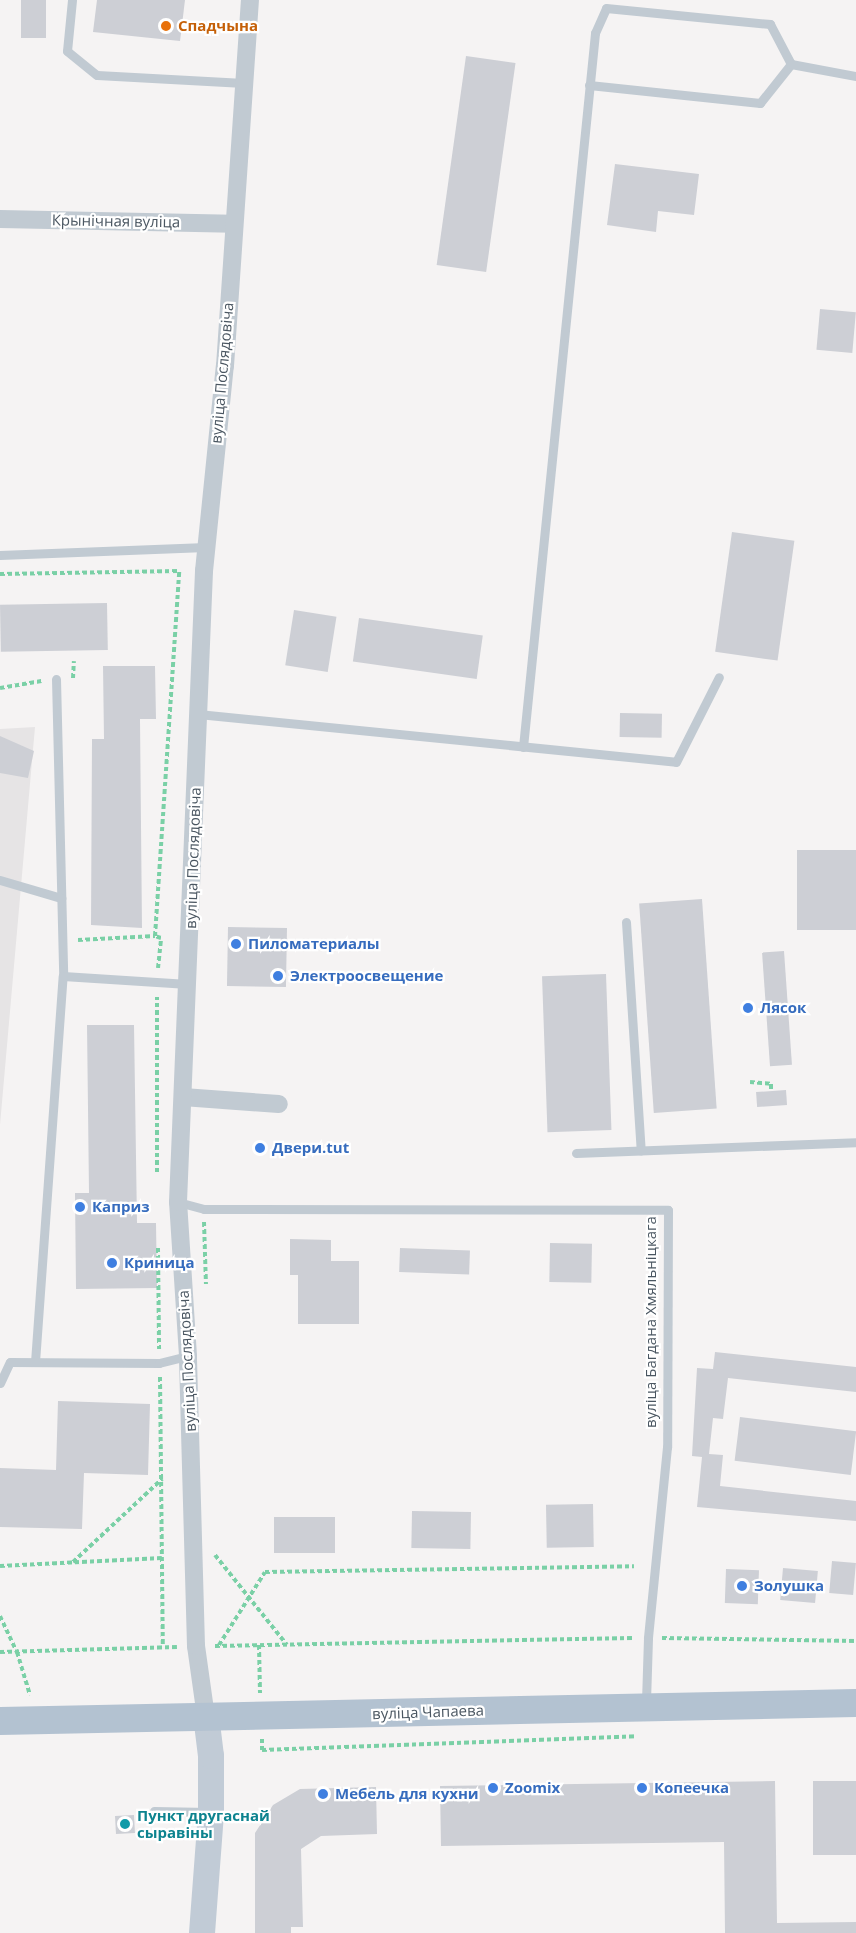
<!DOCTYPE html>
<html>
<head>
<meta charset="utf-8">
<style>
  body { margin:0 }
  #map { position:relative; width:856px; height:1933px; overflow:hidden; background:#f5f3f3; font-family:"Open Sans",sans-serif }
  div>[style] { position:absolute }
  .education>* { inset:0; background:#e6e4e5 }
  .building>* { inset:0; background:#cdcfd5; transform-origin:0 0 }
  .path>* { height:4px; margin-top:-2px; transform-origin:0; background:repeating-linear-gradient(90deg,#7ad0a6 0 4.5px,transparent 0 7.5px) }
  .lane>* { height:9px; margin:-4.5px; padding:0 4.5px; transform-origin:4.5px; border-radius:4.5px; background:#c1cad2 }
  .street>* { height:18px; margin:-9px; padding:0 9px; transform-origin:9px; border-radius:9px; background:#c1cad2 }
  .secondary>* { height:26px; margin:-13px; padding:0 13px; transform-origin:13px; border-radius:13px; background:#c1cbd6 }
  .primary>* { height:28px; margin:-14px; padding:0 14px; transform-origin:14px; border-radius:14px; background:#b3c2d1 }
  .dots>* { width:16px; height:16px; translate:-50% -50%; box-sizing:border-box; border:3px solid #fff; border-radius:50% }
  span { translate:-50% -50%; white-space:nowrap; text-align:center; line-height:1.15; -webkit-text-stroke:4.5px #fff; paint-order:stroke }
  .food-label { font-size:15px; color:#c56008; font-weight:700 }
  .left { translate:0 -50%; text-align:left }
  .street-label { font-size:15px; color:#4a5661 }
  .shop-label { font-size:15px; color:#366cbe; font-weight:700 }
  .culture-label { font-size:15px; color:#0d838f; font-weight:700 }
</style>
</head>
<body>
<div id="map">
  <div class="education">
    <i style="clip-path:polygon(35px 727px,0 1125px,0 729px)"></i>
  </div>
  <div class="building">
    <i style="left:21px;top:0;width:25px;height:38px"></i>
    <i style="clip-path:polygon(97px 0,185px 0,180px 41px,93px 32px)"></i>
    <i style="left:466px;top:56px;width:50px;height:211px;rotate:8deg"></i>
    <i style="clip-path:polygon(615px 164px,699px 174px,694px 215px,658px 211px,656px 232px,607px 225px)"></i>
    <i style="left:820px;top:309px;width:36px;height:41px;rotate:5deg"></i>
    <i style="left:732px;top:532px;width:63px;height:121px;rotate:8deg"></i>
    <i style="left:107px;top:603px;width:47px;height:107px;rotate:89deg"></i>
    <i style="left:294px;top:610px;width:43px;height:56px;rotate:9deg"></i>
    <i style="left:359px;top:618px;width:125px;height:44px;rotate:8deg"></i>
    <i style="clip-path:polygon(103px 666px,155px 666px,156px 719px,140px 719px,142px 928px,91px 925px,92px 739px,104px 739px)"></i>
    <i style="left:620px;top:713px;width:42px;height:24px;rotate:1deg"></i>
    <i style="clip-path:polygon(0 736px,34px 751px,28px 778px,0 773px)"></i>
    <i style="left:856px;top:850px;width:80px;height:59px;rotate:90deg"></i>
    <i style="left:702px;top:899px;width:210px;height:63px;rotate:86deg"></i>
    <i style="left:228px;top:927px;width:59px;height:59px;rotate:1deg"></i>
    <i style="left:784px;top:951px;width:114px;height:22px;rotate:86deg"></i>
    <i style="left:606px;top:974px;width:156px;height:64px;rotate:88deg"></i>
    <i style="clip-path:polygon(87px 1025px,134px 1025px,137px 1223px,156px 1223px,157px 1288px,76px 1289px,75px 1193px,89px 1193px)"></i>
    <i style="left:786px;top:1090px;width:15px;height:30px;rotate:86deg"></i>
    <i style="clip-path:polygon(290px 1239px,331px 1240px,331px 1261px,359px 1261px,359px 1324px,298px 1324px,298px 1275px,290px 1275px)"></i>
    <i style="left:550px;top:1243px;width:42px;height:39px;rotate:1deg"></i>
    <i style="left:400px;top:1248px;width:70px;height:24px;rotate:2deg"></i>
    <i style="clip-path:polygon(715px 1352px,856px 1367px,856px 1392px,728px 1378px,723px 1419px,713px 1418px,709px 1454px,723px 1455px,720px 1486px,856px 1501px,856px 1521px,697px 1507px,702px 1457px,692px 1456px,697px 1368px,713px 1369px)"></i>
    <i style="clip-path:polygon(58px 1401px,150px 1404px,148px 1475px,84px 1473px,82px 1529px,0 1527px,0 1468px,56px 1470px)"></i>
    <i style="left:740px;top:1417px;width:117px;height:44px;rotate:7deg"></i>
    <i style="left:593px;top:1504px;width:43px;height:47px;rotate:89deg"></i>
    <i style="left:412px;top:1511px;width:59px;height:37px;rotate:1deg"></i>
    <i style="left:274px;top:1517px;width:61px;height:36px"></i>
    <i style="left:832px;top:1561px;width:24px;height:32px;rotate:5deg"></i>
    <i style="left:783px;top:1568px;width:35px;height:32px;rotate:5deg"></i>
    <i style="left:726px;top:1569px;width:33px;height:34px;rotate:2deg"></i>
    <i style="clip-path:polygon(775px 1781px,777px 1923px,856px 1922px,856px 1933px,725px 1933px,724px 1842px,441px 1846px,440px 1786px)"></i>
    <i style="left:856px;top:1781px;width:74px;height:43px;rotate:90deg"></i>
    <i style="clip-path:polygon(376px 1787px,377px 1834px,321px 1836px,301px 1849px,303px 1927px,291px 1927px,291px 1933px,255px 1933px,255px 1833px,273px 1805px,300px 1789px)"></i>
    <i style="left:134px;top:1815px;width:18px;height:19px;rotate:87deg"></i>
  </div>
  <div class="path">
    <i style="left:0;top:574px;width:179px;rotate:-1deg"></i>
    <i style="left:73px;top:678px;width:17px;rotate:-87deg"></i>
    <i style="left:0;top:688px;width:42px;rotate:-9.7deg"></i>
    <i style="left:78px;top:940px;width:77px;rotate:-3deg"></i>
    <i style="left:158px;top:968px;width:30px;rotate:-84deg"></i>
    <i style="left:161px;top:938px;width:6px;rotate:-162deg"></i>
    <i style="left:155px;top:936px;width:366px;rotate:-86.2deg"></i>
    <i style="left:750px;top:1082px;width:21px;rotate:5deg"></i>
    <i style="left:771px;top:1084px;width:7px;rotate:90deg"></i>
    <i style="left:157px;top:1172px;width:175px;rotate:-90deg"></i>
    <i style="left:204px;top:1222px;width:62px;rotate:88.2deg"></i>
    <i style="left:158px;top:1248px;width:101px;rotate:89.4deg"></i>
    <i style="left:160px;top:1377px;width:270px;rotate:89.4deg"></i>
    <i style="left:215px;top:1555px;width:115px;rotate:51.3deg"></i>
    <i style="left:73px;top:1562px;width:122px;rotate:-43deg"></i>
    <i style="left:0;top:1566px;width:162px;rotate:-2.8deg"></i>
    <i style="left:0;top:1616px;width:40px;rotate:65deg"></i>
    <i style="left:17px;top:1652px;width:45px;rotate:73.2deg"></i>
    <i style="left:662px;top:1638px;width:194px;rotate:0.9deg"></i>
    <i style="left:219px;top:1645px;width:86px;rotate:-57.8deg"></i>
    <i style="left:265px;top:1572px;width:369px;rotate:-0.9deg"></i>
    <i style="left:259px;top:1645px;width:48px;rotate:88.8deg"></i>
    <i style="left:215px;top:1646px;width:418px;rotate:-1.1deg"></i>
    <i style="left:0;top:1652px;width:177px;rotate:-1.6deg"></i>
    <i style="left:262px;top:1739px;width:11px;rotate:90deg"></i>
    <i style="left:262px;top:1750px;width:375px;rotate:-2.1deg"></i>
  </div>
  <div class="lane">
    <i style="left:72px;top:0;width:51px;rotate:95.6deg"></i>
    <i style="left:67px;top:51px;width:38px;rotate:39deg"></i>
    <i style="left:97px;top:75px;width:147px;rotate:3.1deg"></i>
    <i style="left:589px;top:85px;width:172px;rotate:6deg"></i>
    <i style="left:760px;top:103px;width:50px;rotate:-51.5deg"></i>
    <i style="left:0;top:555px;width:206px;rotate:-2.2deg"></i>
    <i style="left:56px;top:679px;width:297px;rotate:88.6deg"></i>
    <i style="left:63px;top:976px;width:125px;rotate:3.7deg"></i>
    <i style="left:198px;top:714px;width:480px;rotate:5.7deg"></i>
    <i style="left:676px;top:762px;width:95px;rotate:-63.2deg"></i>
    <i style="left:523px;top:747px;width:718px;rotate:-84.24deg"></i>
    <i style="left:595px;top:33px;width:27px;rotate:-66deg"></i>
    <i style="left:606px;top:8px;width:165px;rotate:5.6deg"></i>
    <i style="left:770px;top:24px;width:45px;rotate:62.3deg"></i>
    <i style="left:791px;top:64px;width:66px;rotate:10.5deg"></i>
    <i style="left:0;top:880px;width:64px;rotate:16.4deg"></i>
    <i style="left:626px;top:922px;width:229px;rotate:86.3deg"></i>
    <i style="left:576px;top:1153px;width:280px;rotate:-2.2deg"></i>
    <i style="left:178px;top:1202px;width:27px;rotate:15deg"></i>
    <i style="left:204px;top:1209px;width:464px;rotate:0.1deg"></i>
    <i style="left:668px;top:1210px;width:237px;rotate:90.2deg"></i>
    <i style="left:667px;top:1447px;width:192px;rotate:95.7deg"></i>
    <i style="left:648px;top:1638px;width:65px;rotate:91.8deg"></i>
    <i style="left:35px;top:1362px;width:387px;rotate:-85.9deg"></i>
    <i style="left:0;top:1383px;width:23px;rotate:-65deg"></i>
    <i style="left:10px;top:1362px;width:149px;rotate:0.4deg"></i>
    <i style="left:159px;top:1363px;width:30px;rotate:-14deg"></i>
    <i style="left:154px;top:1811px;width:54px;rotate:1.1deg"></i>
  </div>
  <div class="street">
    <i style="left:0;top:219px;width:232px;rotate:1.2deg"></i>
    <i style="left:183px;top:1097px;width:96px;rotate:4.2deg"></i>
    <i style="left:206px;top:1717px;width:72px;rotate:-98deg"></i>
    <i style="left:196px;top:1646px;width:290px;rotate:-91.6deg"></i>
    <i style="left:188px;top:1356px;width:154px;rotate:-93.7deg"></i>
    <i style="left:178px;top:1202px;width:632px;rotate:-87.64deg"></i>
    <i style="left:204px;top:571px;width:206px;rotate:-84.2deg"></i>
    <i style="left:225px;top:366px;width:367px;rotate:-86.1deg"></i>
  </div>
  <div class="secondary">
    <i style="left:202px;top:1933px;width:120px;rotate:-85.7deg"></i>
    <i style="left:211px;top:1813px;width:57px;rotate:-90deg"></i>
    <i style="left:211px;top:1756px;width:39px;rotate:-97deg"></i>
  </div>
  <div class="primary">
    <i style="left:0;top:1721px;width:856px;rotate:-1.2deg"></i>
  </div>
  <div class="dots">
    <i style="left:166px;top:26px;background:#e8710a"></i>
    <i style="left:236px;top:944px;background:#3f7fe0"></i>
    <i style="left:278px;top:976px;background:#3f7fe0"></i>
    <i style="left:748px;top:1008px;background:#3f7fe0"></i>
    <i style="left:260px;top:1148px;background:#3f7fe0"></i>
    <i style="left:80px;top:1207px;background:#3f7fe0"></i>
    <i style="left:112px;top:1263px;background:#3f7fe0"></i>
    <i style="left:742px;top:1586px;background:#3f7fe0"></i>
    <i style="left:493px;top:1788px;background:#3f7fe0"></i>
    <i style="left:642px;top:1788px;background:#3f7fe0"></i>
    <i style="left:323px;top:1794px;background:#3f7fe0"></i>
    <i style="left:125px;top:1824px;background:#0f9aa8"></i>
  </div>
  <div class="food-label">
    <span class="left" style="left:178px;top:26px">Спадчына</span>
  </div>
  <div class="street-label">
    <span style="left:116px;top:221px;rotate:1deg">Крынічная вуліца</span>
    <span style="left:222px;top:373px;rotate:-85deg">вуліца Послядовіча</span>
    <span style="left:193px;top:858px;rotate:-88deg">вуліца Послядовіча</span>
    <span style="left:651px;top:1322px;rotate:-90deg">вуліца Багдана Хмяльніцкага</span>
    <span style="left:187px;top:1361px;rotate:-93deg">вуліца Послядовіча</span>
    <span style="left:428px;top:1712px;rotate:-2deg">вуліца Чапаева</span>
  </div>
  <div class="shop-label">
    <span class="left" style="left:248px;top:944px">Пиломатериалы</span>
    <span class="left" style="left:290px;top:976px">Электроосвещение</span>
    <span class="left" style="left:760px;top:1008px">Лясок</span>
    <span class="left" style="left:272px;top:1148px">Двери.tut</span>
    <span class="left" style="left:92px;top:1207px">Каприз</span>
    <span class="left" style="left:124px;top:1263px">Криница</span>
    <span class="left" style="left:754px;top:1586px">Золушка</span>
    <span class="left" style="left:505px;top:1788px">Zoomix</span>
    <span class="left" style="left:654px;top:1788px">Копеечка</span>
    <span class="left" style="left:335px;top:1794px">Мебель для кухни</span>
  </div>
  <div class="culture-label">
    <span class="left" style="left:137px;top:1824px">Пункт другаснай<br>сыравіны</span>
  </div>
</div>
</body>
</html>
